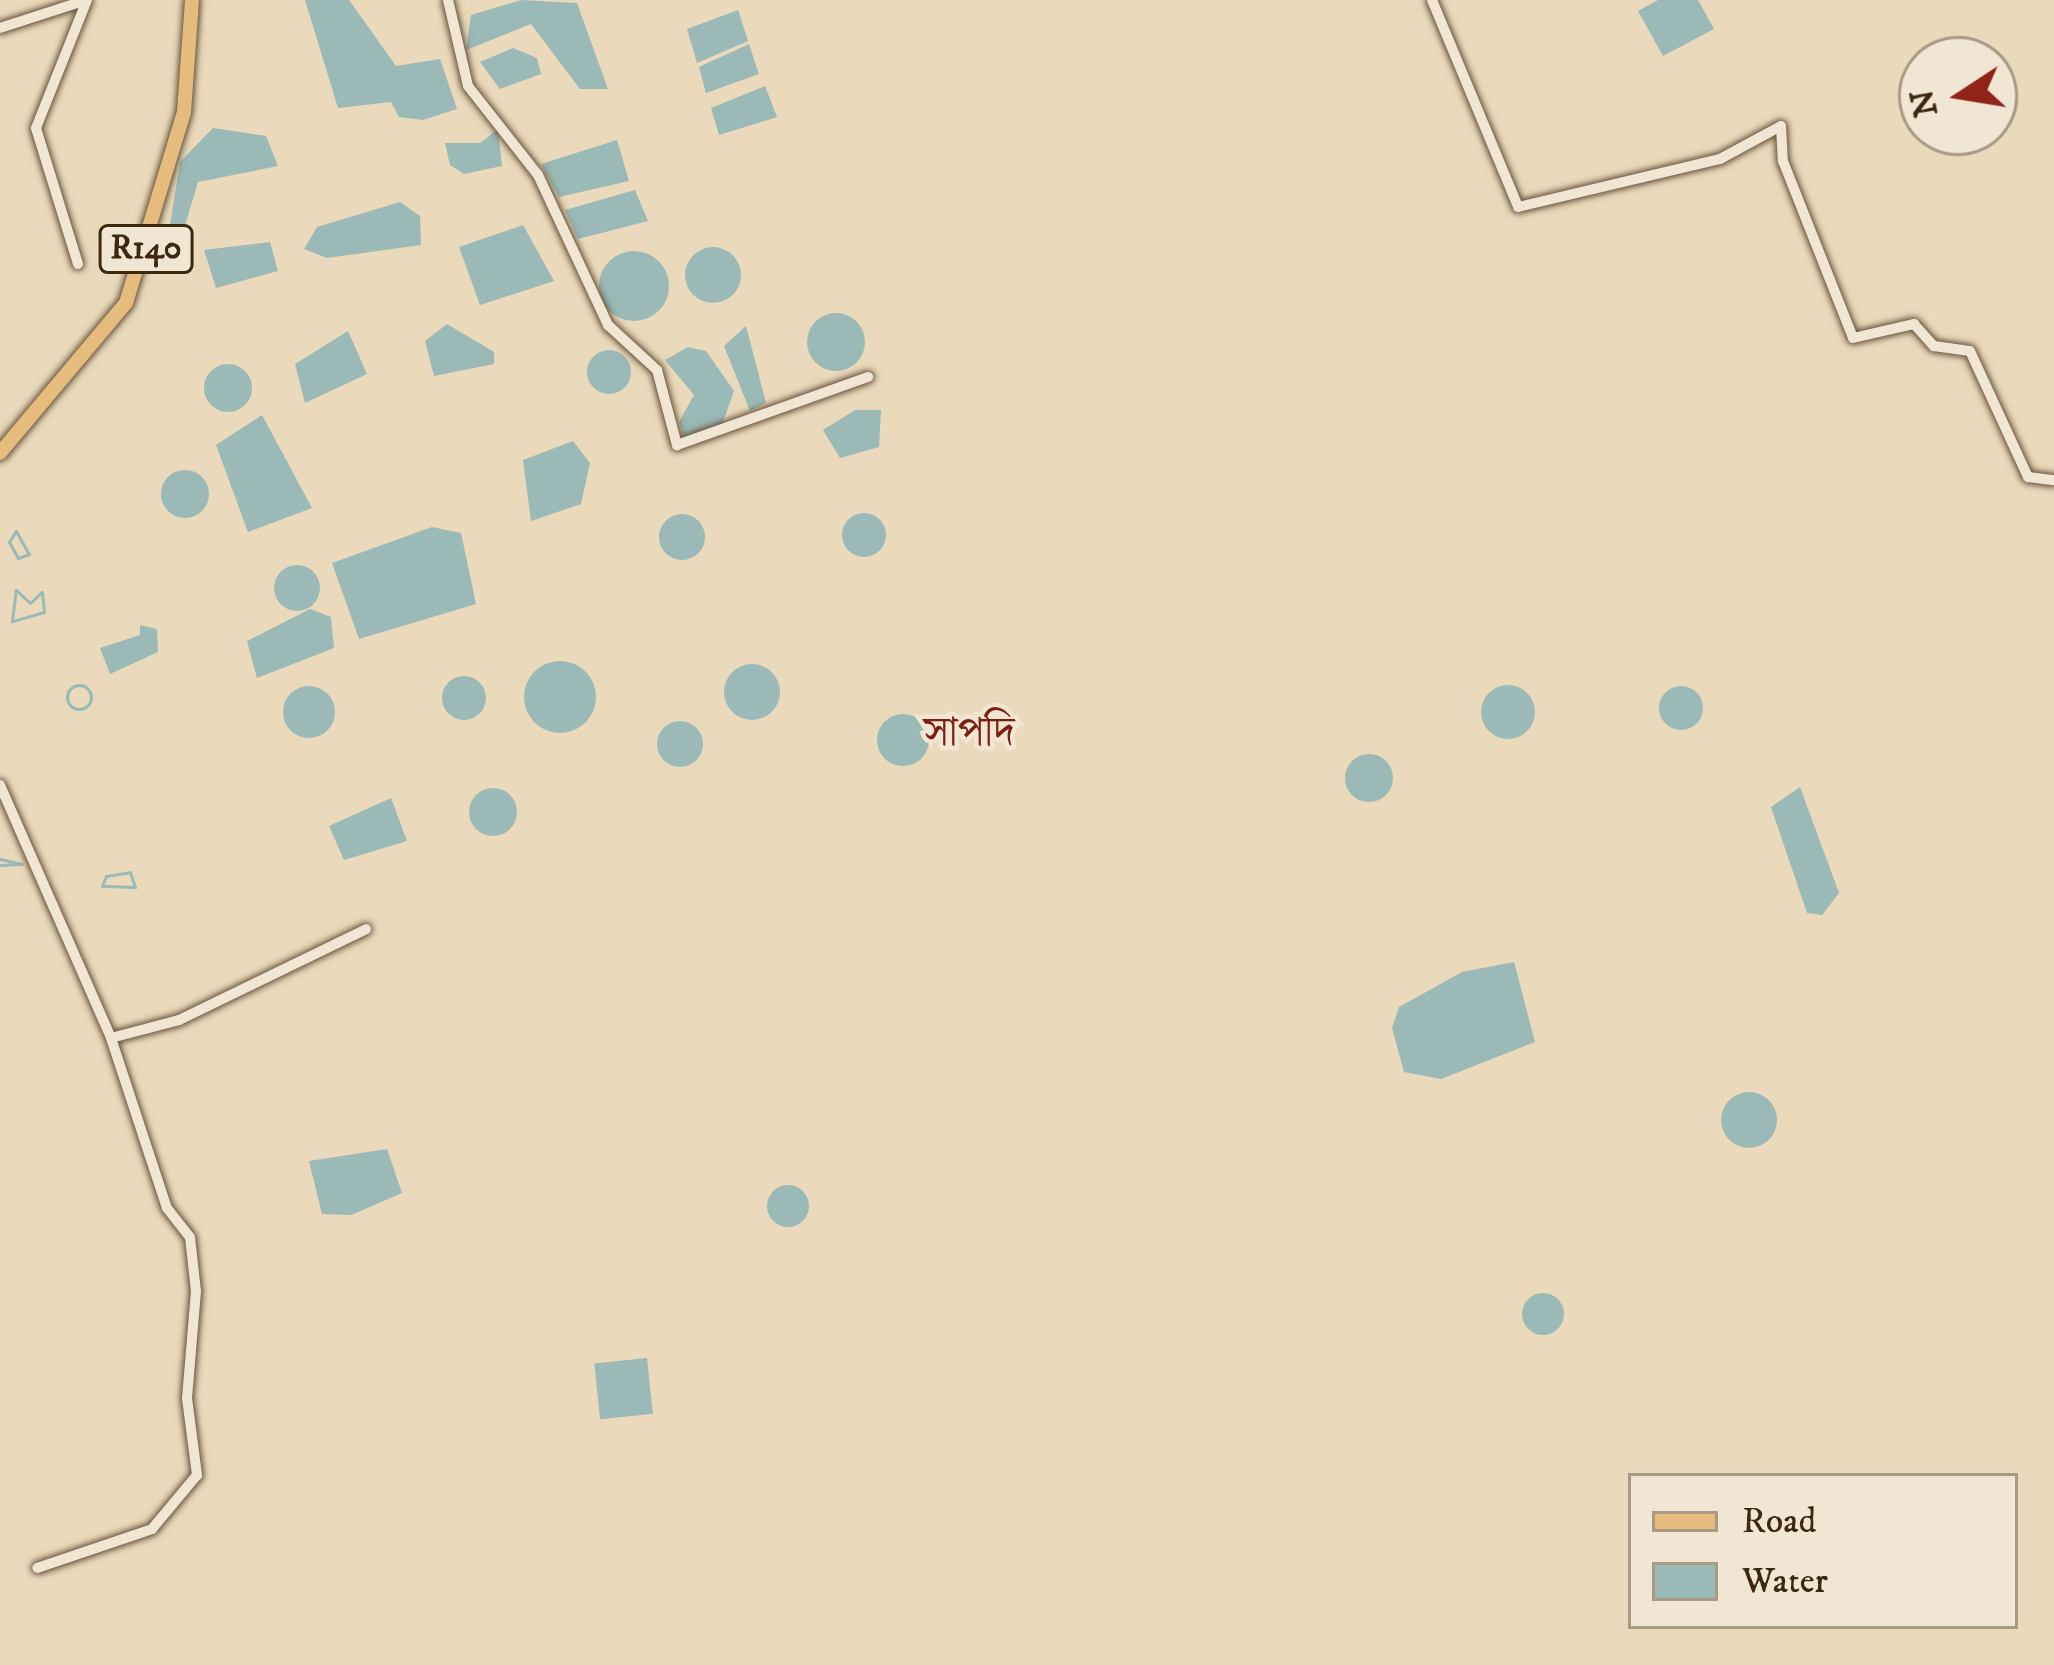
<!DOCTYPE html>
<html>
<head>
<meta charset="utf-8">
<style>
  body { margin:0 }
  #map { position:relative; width:2054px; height:1665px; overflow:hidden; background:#ead9bb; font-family:"IM FELL DW Pica","Noto Serif Bengali",serif }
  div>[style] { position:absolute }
  .water>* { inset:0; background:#9ab9b7; transform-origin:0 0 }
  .round { border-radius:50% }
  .stream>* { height:3px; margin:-1.5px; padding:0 1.5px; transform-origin:1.5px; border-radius:1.5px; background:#9ab9b7 }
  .stream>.ring { margin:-1.5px; padding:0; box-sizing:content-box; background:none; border:3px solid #9ab9b7; border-radius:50% }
  .roads { filter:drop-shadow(0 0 3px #68543c) drop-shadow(0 0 3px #68543c) }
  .minor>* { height:10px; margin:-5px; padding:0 5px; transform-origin:5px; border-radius:5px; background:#f1e6d3 }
  .major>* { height:14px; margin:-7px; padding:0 7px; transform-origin:7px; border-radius:7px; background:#e5bc7e }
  span { translate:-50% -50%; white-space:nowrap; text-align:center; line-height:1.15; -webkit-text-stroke:9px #f1e6d3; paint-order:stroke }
  .shield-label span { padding:3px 9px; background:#f1e6d3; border:3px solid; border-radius:9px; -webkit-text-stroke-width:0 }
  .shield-label { font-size:33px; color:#3c2711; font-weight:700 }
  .quarter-label { font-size:42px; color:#7a1f14 }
  .legend { position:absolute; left:1628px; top:1473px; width:390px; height:156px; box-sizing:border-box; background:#f1e6d3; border:3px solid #a99a85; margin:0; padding:15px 21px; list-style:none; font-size:36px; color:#3c2711 }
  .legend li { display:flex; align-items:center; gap:24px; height:60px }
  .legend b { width:60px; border:3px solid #a99a85 }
  .north { position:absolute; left:1898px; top:36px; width:120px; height:120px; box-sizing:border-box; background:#f1e6d3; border:3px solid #a99a85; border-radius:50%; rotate:258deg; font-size:33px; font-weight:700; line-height:48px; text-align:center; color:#3c2711 }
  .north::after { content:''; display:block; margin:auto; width:42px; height:54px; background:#8f2418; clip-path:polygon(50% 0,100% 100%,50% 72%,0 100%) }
</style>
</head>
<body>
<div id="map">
  <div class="water">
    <i style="clip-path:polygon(305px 0,349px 0,396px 66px,440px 59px,457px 109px,423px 120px,399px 117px,391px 102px,338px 108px)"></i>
    <i style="clip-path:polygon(521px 0,577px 3px,608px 89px,580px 89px,531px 24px,466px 50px,471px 15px)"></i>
    <i style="clip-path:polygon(1658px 0,1698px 0,1714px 29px,1663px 56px,1638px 11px)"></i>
    <i style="clip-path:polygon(738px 10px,748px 41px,697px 63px,687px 29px)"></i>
    <i style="clip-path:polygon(749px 44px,759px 74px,706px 93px,699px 67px)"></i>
    <i style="clip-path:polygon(513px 48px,537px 58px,541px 74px,500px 89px,480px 62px)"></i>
    <i style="clip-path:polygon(765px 86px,777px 117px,719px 135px,711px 108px)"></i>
    <i style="clip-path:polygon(213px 128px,266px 136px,278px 166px,198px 182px,181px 239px,167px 244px,180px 162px)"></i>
    <i style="clip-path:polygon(498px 129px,502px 166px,464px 174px,450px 165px,445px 143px,480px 143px)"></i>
    <i style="clip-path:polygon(617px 140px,629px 181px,559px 197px,541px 164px)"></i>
    <i style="clip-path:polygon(635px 190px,648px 221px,578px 239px,565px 210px)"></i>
    <i style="clip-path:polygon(400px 202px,420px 216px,421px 245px,327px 258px,304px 249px,317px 227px)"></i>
    <i style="clip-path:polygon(523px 225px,554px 281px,480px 305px,459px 247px)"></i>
    <i style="clip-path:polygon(270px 242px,278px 271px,216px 288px,204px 250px)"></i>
    <i class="round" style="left:685px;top:247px;width:56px;height:56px"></i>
    <i class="round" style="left:599px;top:251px;width:70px;height:70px"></i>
    <i class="round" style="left:807px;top:313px;width:58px;height:58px"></i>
    <i style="clip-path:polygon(447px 324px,494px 352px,494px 364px,434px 376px,425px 341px)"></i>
    <i style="clip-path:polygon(746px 326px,766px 403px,750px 411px,724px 346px)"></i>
    <i style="clip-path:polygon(348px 331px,367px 374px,305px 403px,295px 364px)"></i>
    <i style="clip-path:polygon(688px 347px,706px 351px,734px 391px,722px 425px,685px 440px,679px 422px,694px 395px,665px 360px)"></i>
    <i class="round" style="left:587px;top:350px;width:44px;height:44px"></i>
    <i class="round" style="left:204px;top:364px;width:48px;height:48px"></i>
    <i style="clip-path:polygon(855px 410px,881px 410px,879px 447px,840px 458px,823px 430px)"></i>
    <i style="clip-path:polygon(262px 415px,312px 508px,248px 532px,216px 445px)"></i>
    <i style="clip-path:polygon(573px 441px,590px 463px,581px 504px,531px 521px,523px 460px)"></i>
    <i class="round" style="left:161px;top:470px;width:48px;height:48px"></i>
    <i class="round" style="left:842px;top:513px;width:44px;height:44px"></i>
    <i class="round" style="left:659px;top:514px;width:46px;height:46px"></i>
    <i style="clip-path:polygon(432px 527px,461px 533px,476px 604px,359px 639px,332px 563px)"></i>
    <i class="round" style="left:274px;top:565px;width:46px;height:46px"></i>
    <i style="clip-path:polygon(310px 609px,331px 617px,334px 648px,257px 678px,247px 641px)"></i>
    <i style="clip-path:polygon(140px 625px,157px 629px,158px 652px,110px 674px,100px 648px,140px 635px)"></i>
    <i class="round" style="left:524px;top:661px;width:72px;height:72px"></i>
    <i class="round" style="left:724px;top:664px;width:56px;height:56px"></i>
    <i class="round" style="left:442px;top:676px;width:44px;height:44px"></i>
    <i class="round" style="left:1481px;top:685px;width:54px;height:54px"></i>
    <i class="round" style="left:1659px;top:686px;width:44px;height:44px"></i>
    <i class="round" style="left:283px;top:686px;width:52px;height:52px"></i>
    <i class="round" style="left:877px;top:714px;width:52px;height:52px"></i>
    <i class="round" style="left:657px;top:721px;width:46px;height:46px"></i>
    <i class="round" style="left:1345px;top:754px;width:48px;height:48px"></i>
    <i style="clip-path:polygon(1800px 787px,1839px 893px,1822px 915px,1807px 913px,1771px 807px)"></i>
    <i class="round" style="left:469px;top:788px;width:48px;height:48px"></i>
    <i style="clip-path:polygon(391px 798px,407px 841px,344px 860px,329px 826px)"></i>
    <i style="clip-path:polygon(1514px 962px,1535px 1042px,1441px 1079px,1404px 1072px,1392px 1028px,1399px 1007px,1462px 972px)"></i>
    <i class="round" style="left:1721px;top:1092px;width:56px;height:56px"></i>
    <i style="clip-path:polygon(387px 1149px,402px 1193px,351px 1215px,322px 1214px,309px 1161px)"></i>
    <i class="round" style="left:767px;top:1185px;width:42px;height:42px"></i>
    <i class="round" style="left:1522px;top:1293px;width:42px;height:42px"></i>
    <i style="left:647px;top:1358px;width:56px;height:53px;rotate:84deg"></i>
  </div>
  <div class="stream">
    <i style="left:16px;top:531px;width:26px;rotate:61deg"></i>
    <i style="left:29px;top:554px;width:12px;rotate:160deg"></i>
    <i style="left:18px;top:558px;width:18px;rotate:-119deg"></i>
    <i style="left:9px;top:542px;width:13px;rotate:-58deg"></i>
    <i style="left:16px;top:590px;width:19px;rotate:43deg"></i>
    <i style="left:30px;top:603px;width:16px;rotate:-43deg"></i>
    <i style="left:42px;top:592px;width:20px;rotate:84deg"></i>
    <i style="left:44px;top:612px;width:33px;rotate:164deg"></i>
    <i style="left:12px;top:621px;width:31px;rotate:-83deg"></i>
    <i class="ring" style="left:67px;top:685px;width:21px;height:21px"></i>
    <i style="left:0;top:859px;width:22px;rotate:13deg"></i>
    <i style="left:21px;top:864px;width:21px;rotate:177deg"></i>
    <i style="left:130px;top:872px;width:16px;rotate:72deg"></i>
    <i style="left:135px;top:887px;width:33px;rotate:-178deg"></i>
    <i style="left:102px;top:886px;width:11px;rotate:-68deg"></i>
    <i style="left:106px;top:876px;width:24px;rotate:-9deg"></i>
  </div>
  <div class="roads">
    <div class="minor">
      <i style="left:448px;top:0;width:88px;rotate:76.9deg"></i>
      <i style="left:468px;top:86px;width:113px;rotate:51.8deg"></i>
      <i style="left:538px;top:175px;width:166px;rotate:65deg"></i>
      <i style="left:608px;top:325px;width:67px;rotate:42.6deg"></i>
      <i style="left:657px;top:370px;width:78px;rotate:75.1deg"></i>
      <i style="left:677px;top:445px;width:203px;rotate:-19.6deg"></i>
      <i style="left:1432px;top:0;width:224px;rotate:67.4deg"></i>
      <i style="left:1518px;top:207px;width:208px;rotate:-13.4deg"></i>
      <i style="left:1720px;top:159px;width:69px;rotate:-28.4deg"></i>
      <i style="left:1781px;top:126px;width:35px;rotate:87deg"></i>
      <i style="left:1783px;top:161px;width:190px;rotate:68.4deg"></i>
      <i style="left:1853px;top:338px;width:63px;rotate:-12.9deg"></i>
      <i style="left:1914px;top:324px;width:30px;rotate:48deg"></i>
      <i style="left:1934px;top:346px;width:36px;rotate:8deg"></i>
      <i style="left:1970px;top:351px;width:139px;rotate:65.3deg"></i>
      <i style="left:2028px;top:477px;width:26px;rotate:7deg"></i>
      <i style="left:0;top:28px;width:90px;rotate:-18deg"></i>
      <i style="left:78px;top:264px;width:142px;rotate:-107.2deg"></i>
      <i style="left:36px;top:128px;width:138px;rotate:-68.3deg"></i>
      <i style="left:0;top:785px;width:276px;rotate:66.3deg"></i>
      <i style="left:111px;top:1038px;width:179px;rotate:71.8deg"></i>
      <i style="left:167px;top:1208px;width:37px;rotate:52deg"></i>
      <i style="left:190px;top:1237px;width:54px;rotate:83.7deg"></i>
      <i style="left:196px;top:1291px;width:107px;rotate:94.8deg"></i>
      <i style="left:187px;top:1398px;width:78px;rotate:82.6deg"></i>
      <i style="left:197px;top:1475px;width:70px;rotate:129.8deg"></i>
      <i style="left:152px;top:1529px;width:121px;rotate:161.3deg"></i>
      <i style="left:111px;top:1038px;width:70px;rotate:-14.8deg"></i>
      <i style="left:179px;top:1020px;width:208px;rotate:-25.9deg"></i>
    </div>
    <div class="major">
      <i style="left:0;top:453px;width:196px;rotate:-50deg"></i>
      <i style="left:126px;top:303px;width:200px;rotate:-73.1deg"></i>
      <i style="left:184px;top:112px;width:112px;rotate:-85.9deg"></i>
    </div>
  </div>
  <div class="shield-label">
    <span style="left:146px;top:249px">R140</span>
  </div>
  <div class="quarter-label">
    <span style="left:969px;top:733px">সাপদি</span>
  </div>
  <ul class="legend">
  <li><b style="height:15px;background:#e5bc7e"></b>Road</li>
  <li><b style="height:33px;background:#9ab9b7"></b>Water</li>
  </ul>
  <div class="north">N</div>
</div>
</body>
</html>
